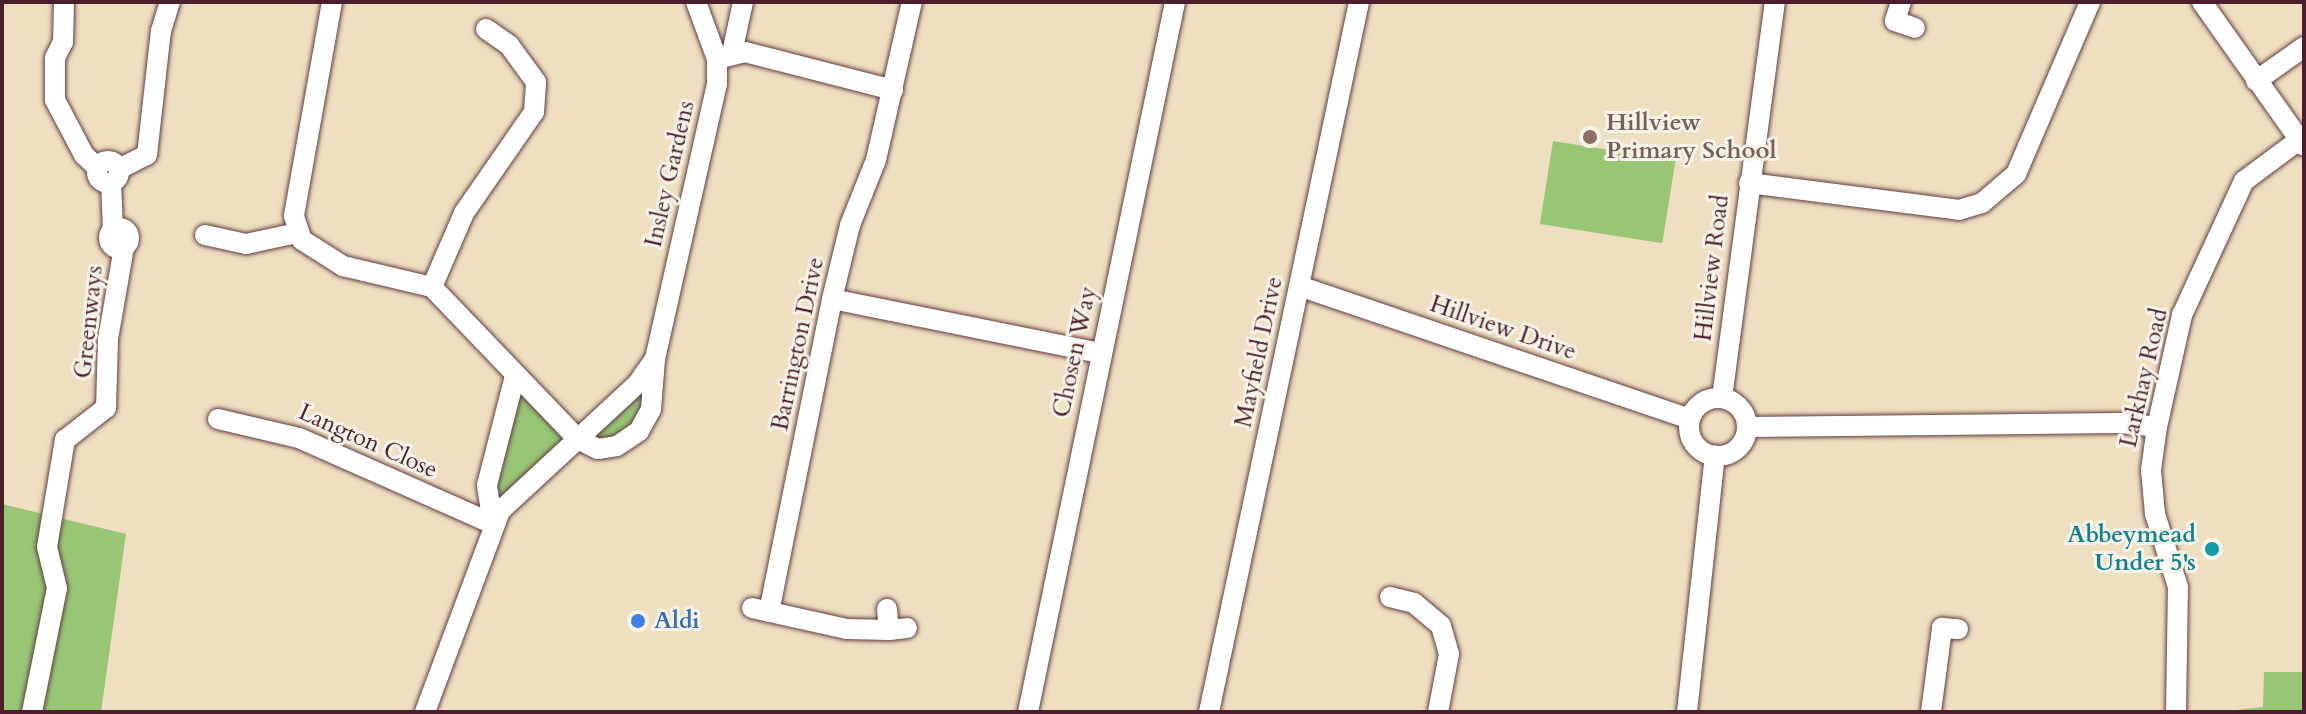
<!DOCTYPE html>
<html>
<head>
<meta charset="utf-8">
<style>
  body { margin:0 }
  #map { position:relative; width:2306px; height:714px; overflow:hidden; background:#eedfc0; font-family:Cardo,serif }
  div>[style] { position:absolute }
  .green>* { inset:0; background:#98c675; transform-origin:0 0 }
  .roads { filter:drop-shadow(0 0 2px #633c41) drop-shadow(0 0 2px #633c41) }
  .street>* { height:20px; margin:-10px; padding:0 10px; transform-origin:10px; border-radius:10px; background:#fff }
  .street>.ring { margin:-10px; padding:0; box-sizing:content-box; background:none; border:20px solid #fff; border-radius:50% }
  .dots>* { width:22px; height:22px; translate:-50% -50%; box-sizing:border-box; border:4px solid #f7f3e8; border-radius:50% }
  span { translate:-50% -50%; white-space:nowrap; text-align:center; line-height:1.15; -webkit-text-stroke:6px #f7f3e8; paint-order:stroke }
  .education-label { font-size:24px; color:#785e54; font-weight:700 }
  .left { translate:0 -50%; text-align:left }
  .street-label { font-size:24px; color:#4a1f2b }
  .culture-label { font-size:24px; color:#0d838f; font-weight:700 }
  .right { translate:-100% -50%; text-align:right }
  .shop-label { font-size:24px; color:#366cbe; font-weight:700 }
  .frame { position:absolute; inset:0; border:4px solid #4a1f2b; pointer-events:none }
</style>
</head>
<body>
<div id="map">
  <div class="green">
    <i style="left:1553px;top:141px;width:124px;height:84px;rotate:9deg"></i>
    <i style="clip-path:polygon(655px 359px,639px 431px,572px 447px,500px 511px,487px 485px,513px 369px,579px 442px)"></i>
    <i style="clip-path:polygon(2px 504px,126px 534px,101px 712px,2px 712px)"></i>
    <i style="clip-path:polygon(2264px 672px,2304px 672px,2304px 712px,2218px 712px,2263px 707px)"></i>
  </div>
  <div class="roads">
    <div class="street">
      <i style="left:64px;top:2px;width:40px;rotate:91.4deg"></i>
      <i style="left:63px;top:42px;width:18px;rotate:117deg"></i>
      <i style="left:55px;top:58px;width:42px;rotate:90deg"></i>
      <i style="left:55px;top:100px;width:62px;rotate:62.2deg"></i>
      <i style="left:84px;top:155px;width:19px;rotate:43deg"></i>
      <i style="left:332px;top:2px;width:217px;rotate:100.1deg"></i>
      <i style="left:294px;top:216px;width:25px;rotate:72deg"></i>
      <i style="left:302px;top:240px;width:49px;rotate:32.4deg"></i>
      <i style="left:343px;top:266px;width:91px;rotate:13.3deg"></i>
      <i style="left:432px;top:287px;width:211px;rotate:46.2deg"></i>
      <i style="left:578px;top:439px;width:22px;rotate:27deg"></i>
      <i style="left:598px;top:449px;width:19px;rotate:-9deg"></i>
      <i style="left:617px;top:446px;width:27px;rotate:-34deg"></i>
      <i style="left:639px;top:431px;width:25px;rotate:-61deg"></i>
      <i style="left:651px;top:409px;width:50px;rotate:-85.4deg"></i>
      <i style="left:1901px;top:2px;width:20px;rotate:108deg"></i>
      <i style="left:1895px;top:21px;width:21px;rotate:19deg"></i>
      <i style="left:2202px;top:2px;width:176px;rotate:54.7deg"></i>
      <i style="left:732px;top:53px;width:52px;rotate:-77.8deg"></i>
      <i style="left:717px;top:59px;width:29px;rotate:-14deg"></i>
      <i style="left:745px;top:52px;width:153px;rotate:14.4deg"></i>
      <i style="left:2256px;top:81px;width:59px;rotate:-35.3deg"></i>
      <i class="ring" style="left:97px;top:161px;width:2px;height:2px"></i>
      <i style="left:119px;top:169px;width:31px;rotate:-27deg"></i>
      <i style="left:147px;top:155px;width:125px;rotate:-83.6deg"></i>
      <i style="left:161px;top:31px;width:30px;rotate:-73deg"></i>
      <i style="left:111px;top:182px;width:47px;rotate:87.6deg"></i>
      <i style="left:1749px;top:183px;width:212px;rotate:7.3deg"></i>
      <i style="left:1959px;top:210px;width:24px;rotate:-17deg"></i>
      <i style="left:1982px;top:203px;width:45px;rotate:-40.5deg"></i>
      <i style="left:2016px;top:174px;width:187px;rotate:-66.7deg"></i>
      <i class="ring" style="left:109px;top:228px;width:0;height:0"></i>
      <i style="left:205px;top:235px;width:42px;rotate:12.4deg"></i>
      <i style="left:246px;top:244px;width:52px;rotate:-12.2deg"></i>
      <i style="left:1299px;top:286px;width:413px;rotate:18.8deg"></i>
      <i style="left:432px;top:287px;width:81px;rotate:-66.6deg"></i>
      <i style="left:464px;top:213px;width:123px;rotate:-55.3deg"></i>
      <i style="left:534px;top:112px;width:30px;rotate:-86deg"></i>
      <i style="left:536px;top:82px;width:46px;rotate:-126.1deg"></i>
      <i style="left:509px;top:45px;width:28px;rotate:-145deg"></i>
      <i style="left:832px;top:299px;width:274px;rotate:11.4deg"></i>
      <i class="ring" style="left:1689px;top:398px;width:38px;height:38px"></i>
      <i style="left:1722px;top:398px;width:400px;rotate:-82.4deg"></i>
      <i style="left:218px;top:419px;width:83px;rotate:13.2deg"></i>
      <i style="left:299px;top:438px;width:212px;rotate:23.9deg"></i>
      <i style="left:1748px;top:427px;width:373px;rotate:-0.6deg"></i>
      <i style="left:2121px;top:423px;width:36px;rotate:6deg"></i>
      <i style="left:493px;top:524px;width:39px;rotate:-99deg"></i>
      <i style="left:487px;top:485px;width:113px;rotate:-75.6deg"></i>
      <i style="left:1390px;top:597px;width:25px;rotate:14deg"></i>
      <i style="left:1414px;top:603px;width:35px;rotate:40deg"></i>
      <i style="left:1441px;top:626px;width:29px;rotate:74deg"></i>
      <i style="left:1449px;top:654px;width:59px;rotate:100.7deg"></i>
      <i style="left:752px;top:608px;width:97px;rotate:12.5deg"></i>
      <i style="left:847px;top:629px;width:42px;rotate:1.4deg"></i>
      <i style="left:887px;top:609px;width:21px;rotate:85deg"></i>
      <i style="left:889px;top:630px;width:18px;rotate:-6deg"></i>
      <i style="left:769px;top:612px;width:319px;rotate:-78.6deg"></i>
      <i style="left:832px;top:299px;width:76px;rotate:-76.3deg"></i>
      <i style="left:850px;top:225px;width:70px;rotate:-68.2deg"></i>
      <i style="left:876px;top:160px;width:162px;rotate:-77.2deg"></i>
      <i style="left:32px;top:712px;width:126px;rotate:-78.6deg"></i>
      <i style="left:57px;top:588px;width:42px;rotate:-103.7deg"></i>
      <i style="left:47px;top:547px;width:109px;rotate:-80.5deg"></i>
      <i style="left:65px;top:440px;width:52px;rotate:-38deg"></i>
      <i style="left:106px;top:408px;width:69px;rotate:-88.3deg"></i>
      <i style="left:108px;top:339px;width:93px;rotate:-80.1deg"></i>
      <i style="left:425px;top:712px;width:215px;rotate:-69.5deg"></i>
      <i style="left:500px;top:511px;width:188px;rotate:-42.8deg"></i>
      <i style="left:638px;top:383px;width:29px;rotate:-55deg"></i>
      <i style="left:655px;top:359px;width:283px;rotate:-77.3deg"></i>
      <i style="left:717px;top:83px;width:24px;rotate:-90deg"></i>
      <i style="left:717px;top:59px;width:61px;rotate:-110.2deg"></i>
      <i style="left:1028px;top:712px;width:725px;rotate:-78.3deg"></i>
      <i style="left:1209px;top:712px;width:726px;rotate:-78.07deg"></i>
      <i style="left:1687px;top:712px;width:258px;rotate:-83.8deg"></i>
      <i style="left:1931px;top:712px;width:85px;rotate:-82.5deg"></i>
      <i style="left:1942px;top:628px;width:16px;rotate:4deg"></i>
      <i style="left:2176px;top:712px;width:125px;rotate:-89.1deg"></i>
      <i style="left:2178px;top:587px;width:77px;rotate:-107.5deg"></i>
      <i style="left:2155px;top:514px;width:44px;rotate:-95.2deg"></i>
      <i style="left:2151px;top:470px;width:43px;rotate:-82.1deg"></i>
      <i style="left:2157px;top:427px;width:115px;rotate:-77.4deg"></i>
      <i style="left:2182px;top:315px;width:148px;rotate:-65.2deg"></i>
      <i style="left:2244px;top:181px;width:69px;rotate:-36.7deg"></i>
    </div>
  </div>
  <div class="dots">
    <i style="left:1590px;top:137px;background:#8d6e63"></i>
    <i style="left:2212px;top:549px;background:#0f9aa8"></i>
    <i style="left:638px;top:621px;background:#3f7fe0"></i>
  </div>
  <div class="education-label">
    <span class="left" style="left:1606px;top:137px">Hillview<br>Primary School</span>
  </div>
  <div class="street-label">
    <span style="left:670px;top:174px;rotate:-77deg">Insley Gardens</span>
    <span style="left:1712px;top:268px;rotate:-83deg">Hillview Road</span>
    <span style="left:89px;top:322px;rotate:-84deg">Greenways</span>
    <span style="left:1503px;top:328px;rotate:19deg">Hillview Drive</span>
    <span style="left:798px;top:344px;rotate:-78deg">Barrington Drive</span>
    <span style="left:1075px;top:352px;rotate:-78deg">Chosen Way</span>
    <span style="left:1259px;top:352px;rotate:-78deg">Mayfield Drive</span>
    <span style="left:2144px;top:378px;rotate:-77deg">Larkhay Road</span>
    <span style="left:368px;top:441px;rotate:24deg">Langton Close</span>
  </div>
  <div class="culture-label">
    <span class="right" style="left:2196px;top:549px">Abbeymead<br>Under 5's</span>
  </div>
  <div class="shop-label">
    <span class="left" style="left:654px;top:621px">Aldi</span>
  </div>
  <div class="frame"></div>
</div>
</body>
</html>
